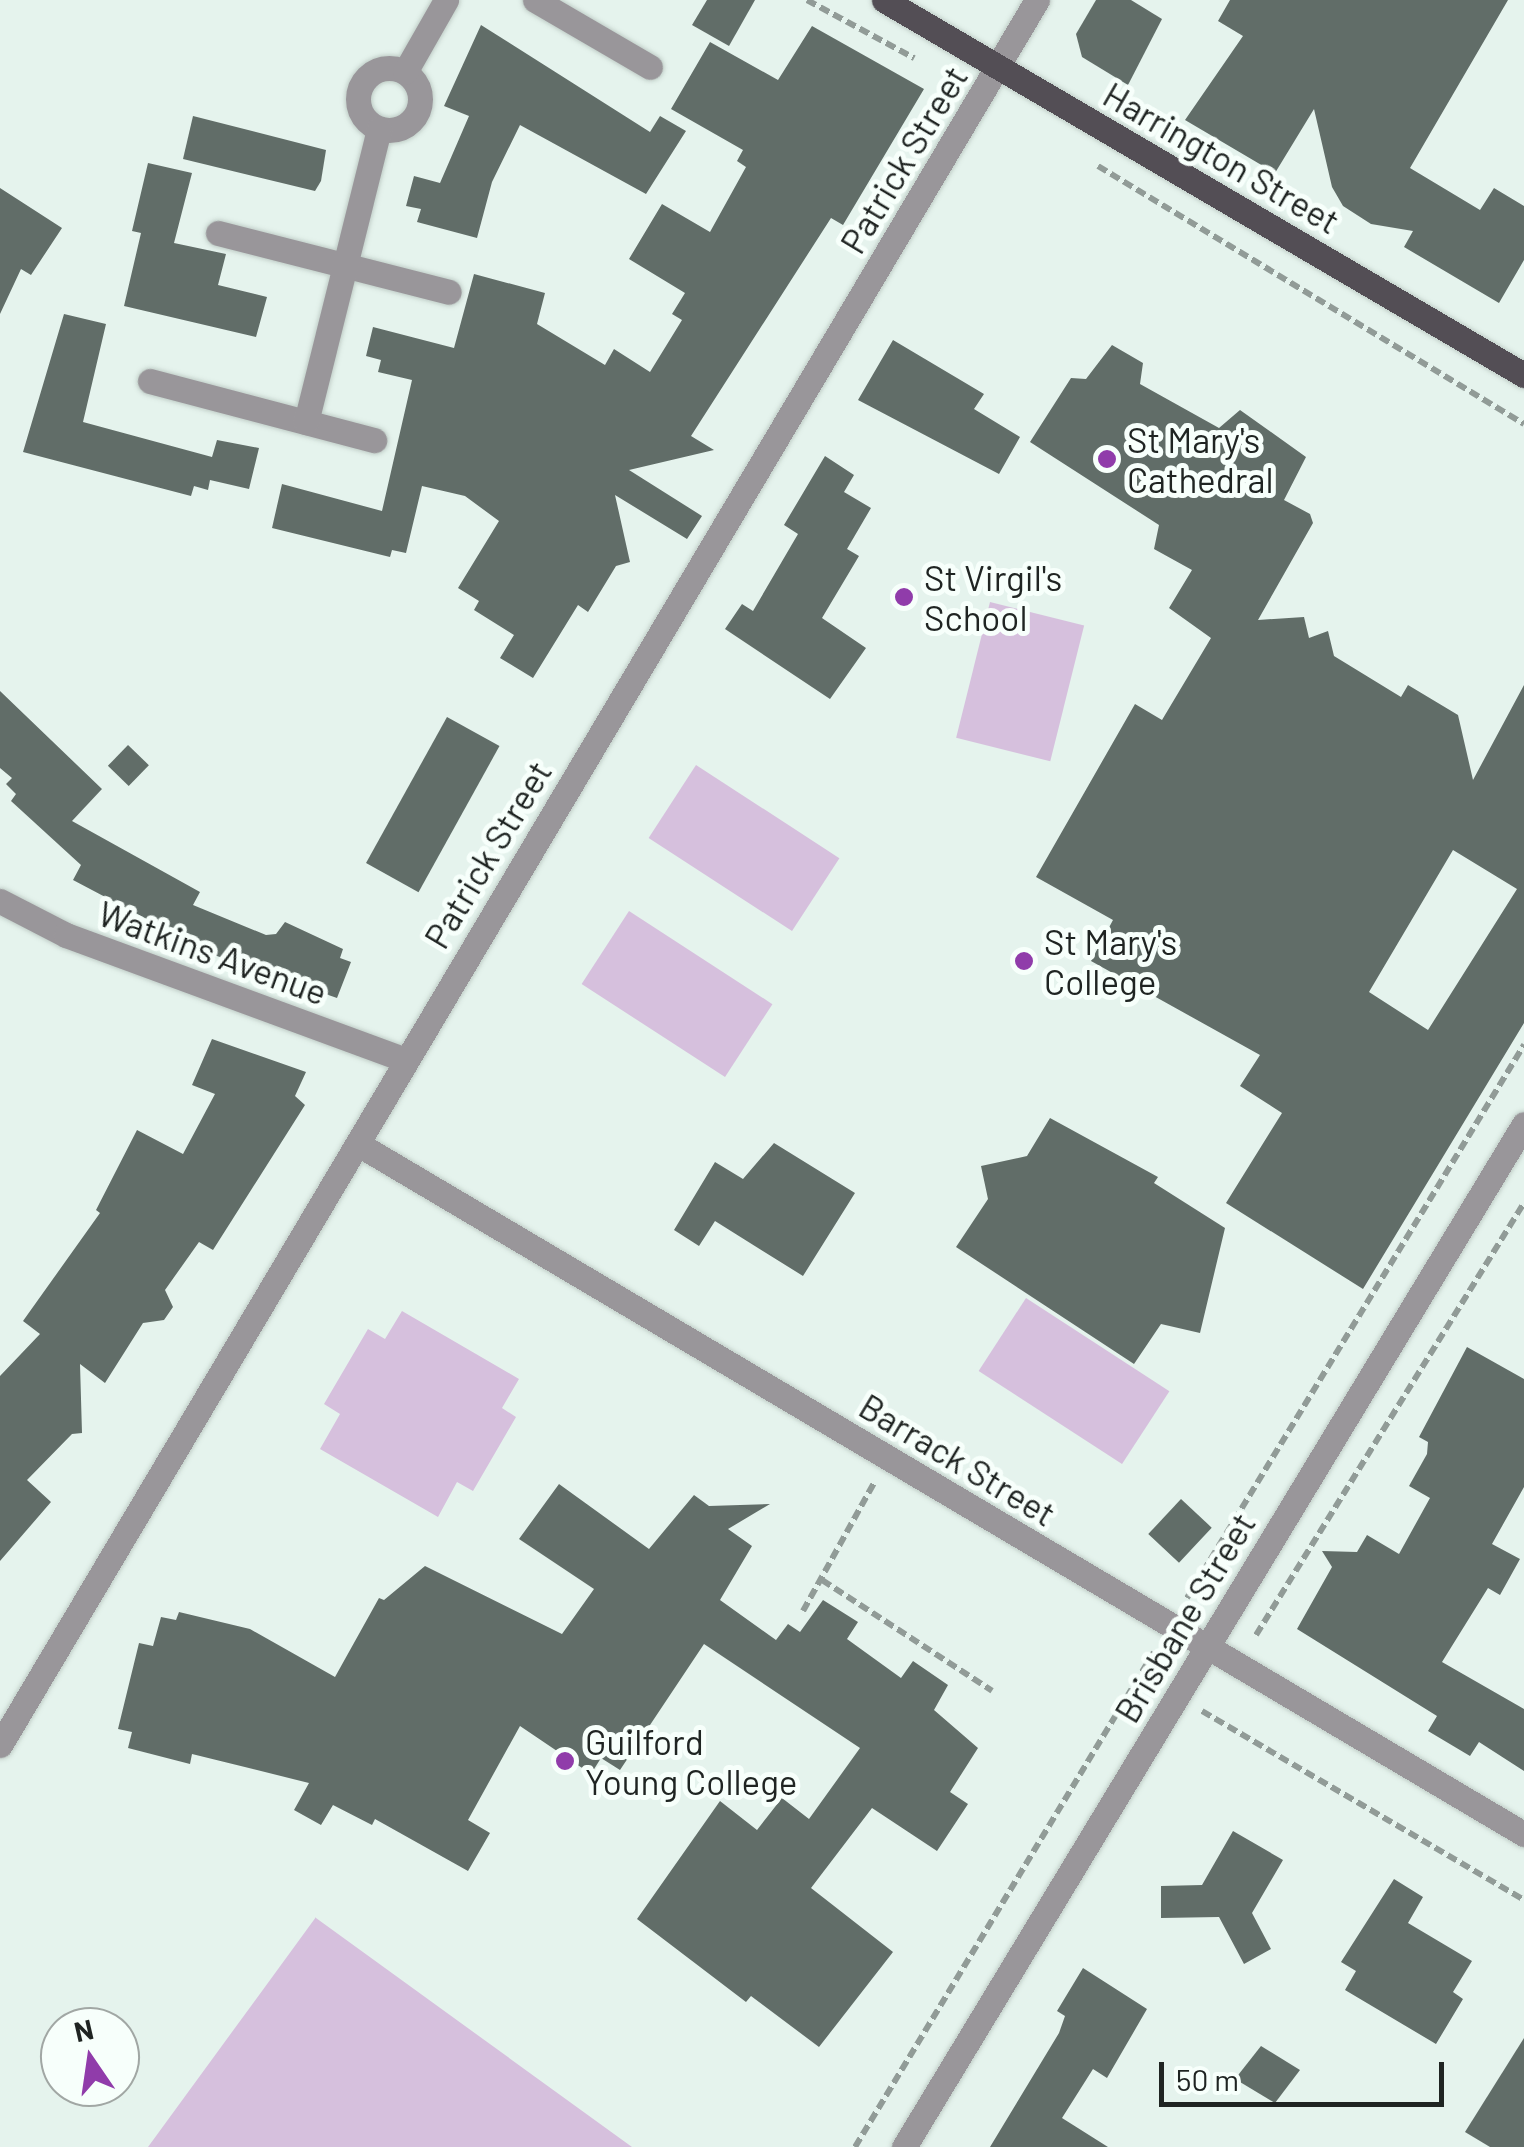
<!DOCTYPE html>
<html>
<head>
<meta charset="utf-8">
<style>
  body { margin:0 }
  #map { position:relative; width:1524px; height:2147px; overflow:hidden; background:#e5f3ed; font-family:Barlow,sans-serif }
  div>[style] { position:absolute }
  .green>* { inset:0; background:#d6c0dd; transform-origin:0 0 }
  .building>* { inset:0; background:#616d68; transform-origin:0 0 }
  .path>* { height:6px; margin-top:-3px; transform-origin:0; background:repeating-linear-gradient(90deg,#919b97 0 10px,transparent 0 15px) }
  .roads { filter:drop-shadow(0 0 2px #c1cec8) drop-shadow(0 0 2px #c1cec8) }
  .minor>* { height:25px; margin:-12.5px; padding:0 12.5px; transform-origin:12.5px; border-radius:12.5px; background:#99969a }
  .minor>.ring { margin:-12.5px; padding:0; box-sizing:content-box; background:none; border:25px solid #99969a; border-radius:50% }
  .major>* { height:25px; margin:-12.5px; padding:0 12.5px; transform-origin:12.5px; border-radius:12.5px; background:#534e55 }
  .dots>* { width:28px; height:28px; translate:-50% -50%; box-sizing:border-box; border:5px solid #f7fffb; border-radius:50% }
  span { translate:-50% -50%; white-space:nowrap; text-align:center; line-height:1.15; -webkit-text-stroke:10px #f7fffb; paint-order:stroke }
  .street-label { font-size:35px; color:#1f2422 }
  .poi-label { font-size:35px; color:#1f2422 }
  .left { translate:0 -50%; text-align:left }
  .north { position:absolute; left:40px; top:2007px; width:100px; height:100px; box-sizing:border-box; background:#f7fffb; border:2px solid #a1a7a4; border-radius:50%; rotate:347deg; font-size:28px; font-weight:700; line-height:40px; text-align:center; color:#1f2422 }
  .north::after { content:''; display:block; margin:auto; width:35px; height:45px; background:#903caa; clip-path:polygon(50% 0,100% 100%,50% 72%,0 100%) }
  .scale { position:absolute; left:1159px; top:2062px; width:285px; height:45px; box-sizing:border-box; border:5px solid #1f2422; border-top:0; padding-left:12px; font-size:30px; line-height:35px; white-space:nowrap; color:#1f2422; -webkit-text-stroke:8px #f7fffb; paint-order:stroke }
</style>
</head>
<body>
<div id="map">
  <div class="green">
    <i style="left:990px;top:602px;width:97px;height:140px;rotate:14deg"></i>
    <i style="left:696px;top:765px;width:171px;height:87px;rotate:33deg"></i>
    <i style="left:629px;top:911px;width:171px;height:87px;rotate:33deg"></i>
    <i style="left:1026px;top:1298px;width:171px;height:87px;rotate:33deg"></i>
    <i style="clip-path:polygon(402px 1311px,519px 1379px,502px 1408px,516px 1417px,473px 1491px,457px 1482px,438px 1517px,320px 1449px,340px 1414px,324px 1404px,368px 1329px,385px 1339px)"></i>
    <i style="clip-path:polygon(316px 1917px,316px 1918px,632px 2147px,148px 2147px)"></i>
  </div>
  <div class="building">
    <i style="clip-path:polygon(707px 0,755px 0,729px 46px,692px 25px)"></i>
    <i style="clip-path:polygon(1096px 0,1131px 0,1162px 19px,1128px 85px,1082px 57px,1076px 34px)"></i>
    <i style="clip-path:polygon(1230px 0,1508px 0,1410px 168px,1480px 210px,1494px 188px,1524px 206px,1524px 260px,1499px 303px,1404px 247px,1413px 231px,1371px 224px,1343px 206px,1332px 187px,1314px 109px,1275px 173px,1185px 120px,1243px 36px,1218px 21px)"></i>
    <i style="clip-path:polygon(481px 25px,650px 132px,660px 116px,686px 131px,646px 194px,520px 125px,492px 182px,477px 238px,417px 222px,421px 209px,406px 206px,414px 176px,440px 183px,469px 116px,444px 106px)"></i>
    <i style="clip-path:polygon(812px 26px,924px 89px,843px 225px,831px 218px,691px 436px,714px 450px,629px 470px,702px 516px,687px 539px,615px 495px,630px 562px,616px 566px,588px 612px,578px 605px,533px 678px,500px 658px,514px 635px,474px 610px,479px 601px,458px 588px,499px 521px,465px 496px,422px 486px,406px 553px,392px 550px,390px 557px,272px 528px,282px 484px,382px 511px,412px 380px,378px 372px,381px 360px,366px 356px,373px 327px,454px 348px,474px 274px,545px 293px,537px 324px,605px 365px,614px 349px,650px 372px,682px 320px,672px 314px,685px 293px,629px 259px,662px 204px,710px 232px,746px 167px,737px 161px,743px 150px,671px 109px,710px 42px,778px 80px)"></i>
    <i style="clip-path:polygon(193px 116px,326px 150px,321px 181px,315px 191px,183px 159px)"></i>
    <i style="clip-path:polygon(148px 163px,192px 173px,174px 243px,226px 254px,218px 285px,267px 297px,256px 337px,124px 306px,141px 233px,132px 231px)"></i>
    <i style="clip-path:polygon(0 188px,62px 228px,31px 275px,21px 269px,0 314px)"></i>
    <i style="clip-path:polygon(64px 314px,106px 324px,83px 422px,212px 457px,217px 440px,259px 448px,249px 489px,210px 480px,208px 490px,194px 486px,191px 496px,23px 452px)"></i>
    <i style="clip-path:polygon(893px 340px,984px 394px,974px 409px,1020px 437px,999px 474px,858px 400px)"></i>
    <i style="clip-path:polygon(evenodd,1112px 345px,1143px 363px,1140px 384px,1219px 428px,1240px 410px,1306px 457px,1284px 500px,1310px 514px,1313px 523px,1258px 620px,1304px 617px,1309px 638px,1328px 631px,1334px 656px,1401px 697px,1408px 685px,1458px 715px,1473px 780px,1524px 685px,1524px 1023px,1363px 1289px,1226px 1203px,1282px 1113px,1240px 1086px,1260px 1055px,1091px 961px,1113px 920px,1036px 877px,1135px 704px,1162px 720px,1211px 638px,1169px 608px,1192px 570px,1154px 549px,1159px 525px,1030px 442px,1071px 378px,1086px 379px,1112px 345px,1453px 850px,1517px 889px,1428px 1030px,1369px 992px,1453px 850px)"></i>
    <i style="clip-path:polygon(825px 456px,854px 475px,844px 492px,871px 508px,847px 549px,859px 556px,822px 618px,866px 648px,830px 699px,725px 629px,742px 604px,753px 611px,798px 534px,784px 525px)"></i>
    <i style="clip-path:polygon(0 691px,102px 789px,72px 821px,200px 892px,193px 905px,266px 935px,276px 934px,285px 922px,343px 949px,340px 958px,351px 962px,337px 998px,217px 956px,73px 880px,81px 865px,11px 801px,16px 794px,6px 784px,12px 778px,0 768px)"></i>
    <i style="left:447px;top:717px;width:60px;height:167px;rotate:29deg"></i>
    <i style="left:128px;top:745px;width:29px;height:29px;rotate:44deg"></i>
    <i style="clip-path:polygon(212px 1039px,306px 1072px,295px 1096px,305px 1105px,213px 1250px,199px 1242px,165px 1290px,173px 1307px,164px 1320px,143px 1323px,105px 1383px,80px 1364px,82px 1433px,72px 1434px,27px 1480px,51px 1502px,0 1561px,0 1376px,40px 1334px,23px 1321px,100px 1213px,96px 1210px,137px 1130px,183px 1154px,215px 1094px,192px 1085px)"></i>
    <i style="clip-path:polygon(1050px 1118px,1158px 1177px,1154px 1183px,1225px 1228px,1200px 1333px,1161px 1324px,1134px 1364px,956px 1247px,988px 1199px,981px 1166px,1027px 1156px)"></i>
    <i style="clip-path:polygon(774px 1143px,855px 1193px,803px 1276px,715px 1221px,699px 1246px,674px 1230px,715px 1162px,743px 1179px)"></i>
    <i style="clip-path:polygon(1467px 1347px,1524px 1379px,1524px 1487px,1492px 1544px,1520px 1559px,1500px 1595px,1488px 1588px,1442px 1662px,1524px 1709px,1524px 1771px,1479px 1742px,1470px 1756px,1428px 1731px,1437px 1716px,1297px 1629px,1332px 1567px,1322px 1551px,1357px 1552px,1367px 1535px,1399px 1554px,1430px 1498px,1409px 1486px,1427px 1454px,1428px 1442px,1419px 1437px)"></i>
    <i style="clip-path:polygon(559px 1484px,649px 1549px,694px 1495px,709px 1506px,770px 1504px,728px 1529px,752px 1546px,720px 1600px,776px 1640px,788px 1624px,800px 1632px,823px 1600px,858px 1622px,847px 1639px,901px 1678px,913px 1661px,948px 1685px,934px 1710px,978px 1748px,950px 1792px,968px 1804px,937px 1851px,872px 1808px,811px 1888px,893px 1952px,819px 2047px,751px 1996px,746px 2002px,637px 1919px,720px 1801px,757px 1830px,782px 1798px,809px 1819px,860px 1748px,704px 1644px,620px 1770px,601px 1758px,591px 1774px,520px 1726px,468px 1820px,490px 1833px,468px 1871px,375px 1819px,372px 1825px,333px 1805px,321px 1825px,294px 1810px,309px 1783px,192px 1754px,190px 1764px,128px 1748px,132px 1732px,118px 1729px,139px 1643px,153px 1646px,161px 1617px,176px 1620px,179px 1612px,250px 1629px,335px 1677px,379px 1598px,384px 1600px,425px 1566px,562px 1634px,594px 1589px,519px 1539px)"></i>
    <i style="left:1181px;top:1499px;width:42px;height:48px;rotate:43deg"></i>
    <i style="clip-path:polygon(1233px 1831px,1283px 1860px,1252px 1913px,1271px 1949px,1244px 1964px,1219px 1917px,1161px 1918px,1161px 1886px,1202px 1885px)"></i>
    <i style="clip-path:polygon(1394px 1879px,1423px 1897px,1408px 1923px,1472px 1961px,1453px 1992px,1463px 1999px,1436px 2044px,1345px 1990px,1356px 1971px,1341px 1962px)"></i>
    <i style="clip-path:polygon(1083px 1968px,1147px 2009px,1107px 2078px,1093px 2069px,1062px 2118px,1108px 2147px,990px 2147px,1059px 2033px,1065px 2016px,1057px 2011px)"></i>
    <i style="clip-path:polygon(1524px 2038px,1524px 2147px,1490px 2147px,1465px 2132px)"></i>
    <i style="clip-path:polygon(1261px 2046px,1300px 2070px,1275px 2103px,1235px 2079px)"></i>
  </div>
  <div class="path">
    <i style="left:807px;top:0;width:122px;rotate:28.5deg"></i>
    <i style="left:1098px;top:166px;width:498px;rotate:31.2deg"></i>
    <i style="left:822px;top:1580px;width:203px;rotate:33.1deg"></i>
    <i style="left:1187px;top:1598px;width:648px;rotate:-58.64deg"></i>
    <i style="left:803px;top:1611px;width:149px;rotate:-61deg"></i>
    <i style="left:1256px;top:1635px;width:508px;rotate:-58.19deg"></i>
    <i style="left:1202px;top:1711px;width:373px;rotate:30.4deg"></i>
    <i style="left:855px;top:2147px;width:578px;rotate:-58.87deg"></i>
  </div>
  <div class="roads">
    <div class="minor">
      <i style="left:535px;top:0;width:133px;rotate:30.2deg"></i>
      <i class="ring" style="left:358px;top:68px;width:37px;height:37px"></i>
      <i style="left:405px;top:72px;width:83px;rotate:-60.3deg"></i>
      <i style="left:218px;top:233px;width:238px;rotate:14.3deg"></i>
      <i style="left:150px;top:381px;width:232px;rotate:14.8deg"></i>
      <i style="left:306px;top:422px;width:302px;rotate:-76deg"></i>
      <i style="left:0;top:901px;width:74px;rotate:27.3deg"></i>
      <i style="left:66px;top:935px;width:361px;rotate:20.2deg"></i>
      <i style="left:358px;top:1144px;width:1355px;rotate:30.62deg"></i>
      <i style="left:0;top:1745px;width:2030px;rotate:-59.28deg"></i>
      <i style="left:904px;top:2147px;width:1196px;rotate:-58.78deg"></i>
    </div>
    <div class="major">
      <i style="left:884px;top:0;width:742px;rotate:30.37deg"></i>
    </div>
  </div>
  <div class="dots">
    <i style="left:1107px;top:459px;background:#903caa"></i>
    <i style="left:904px;top:597px;background:#903caa"></i>
    <i style="left:1024px;top:961px;background:#903caa"></i>
    <i style="left:565px;top:1761px;background:#903caa"></i>
  </div>
  <div class="street-label">
    <span style="left:1222px;top:157px;rotate:30deg">Harrington Street</span>
    <span style="left:903px;top:159px;rotate:-59deg">Patrick Street</span>
    <span style="left:487px;top:854px;rotate:-59deg">Patrick Street</span>
    <span style="left:213px;top:952px;rotate:20deg">Watkins Avenue</span>
    <span style="left:958px;top:1459px;rotate:31deg">Barrack Street</span>
    <span style="left:1184px;top:1617px;rotate:-59deg">Brisbane Street</span>
  </div>
  <div class="poi-label">
    <span class="left" style="left:1127px;top:459px">St Mary's<br>Cathedral</span>
    <span class="left" style="left:924px;top:597px">St Virgil's<br>School</span>
    <span class="left" style="left:1044px;top:961px">St Mary's<br>College</span>
    <span class="left" style="left:585px;top:1761px">Guilford<br>Young College</span>
  </div>
  <div class="north">N</div>
  <div class="scale">50 m</div>
</div>
</body>
</html>
